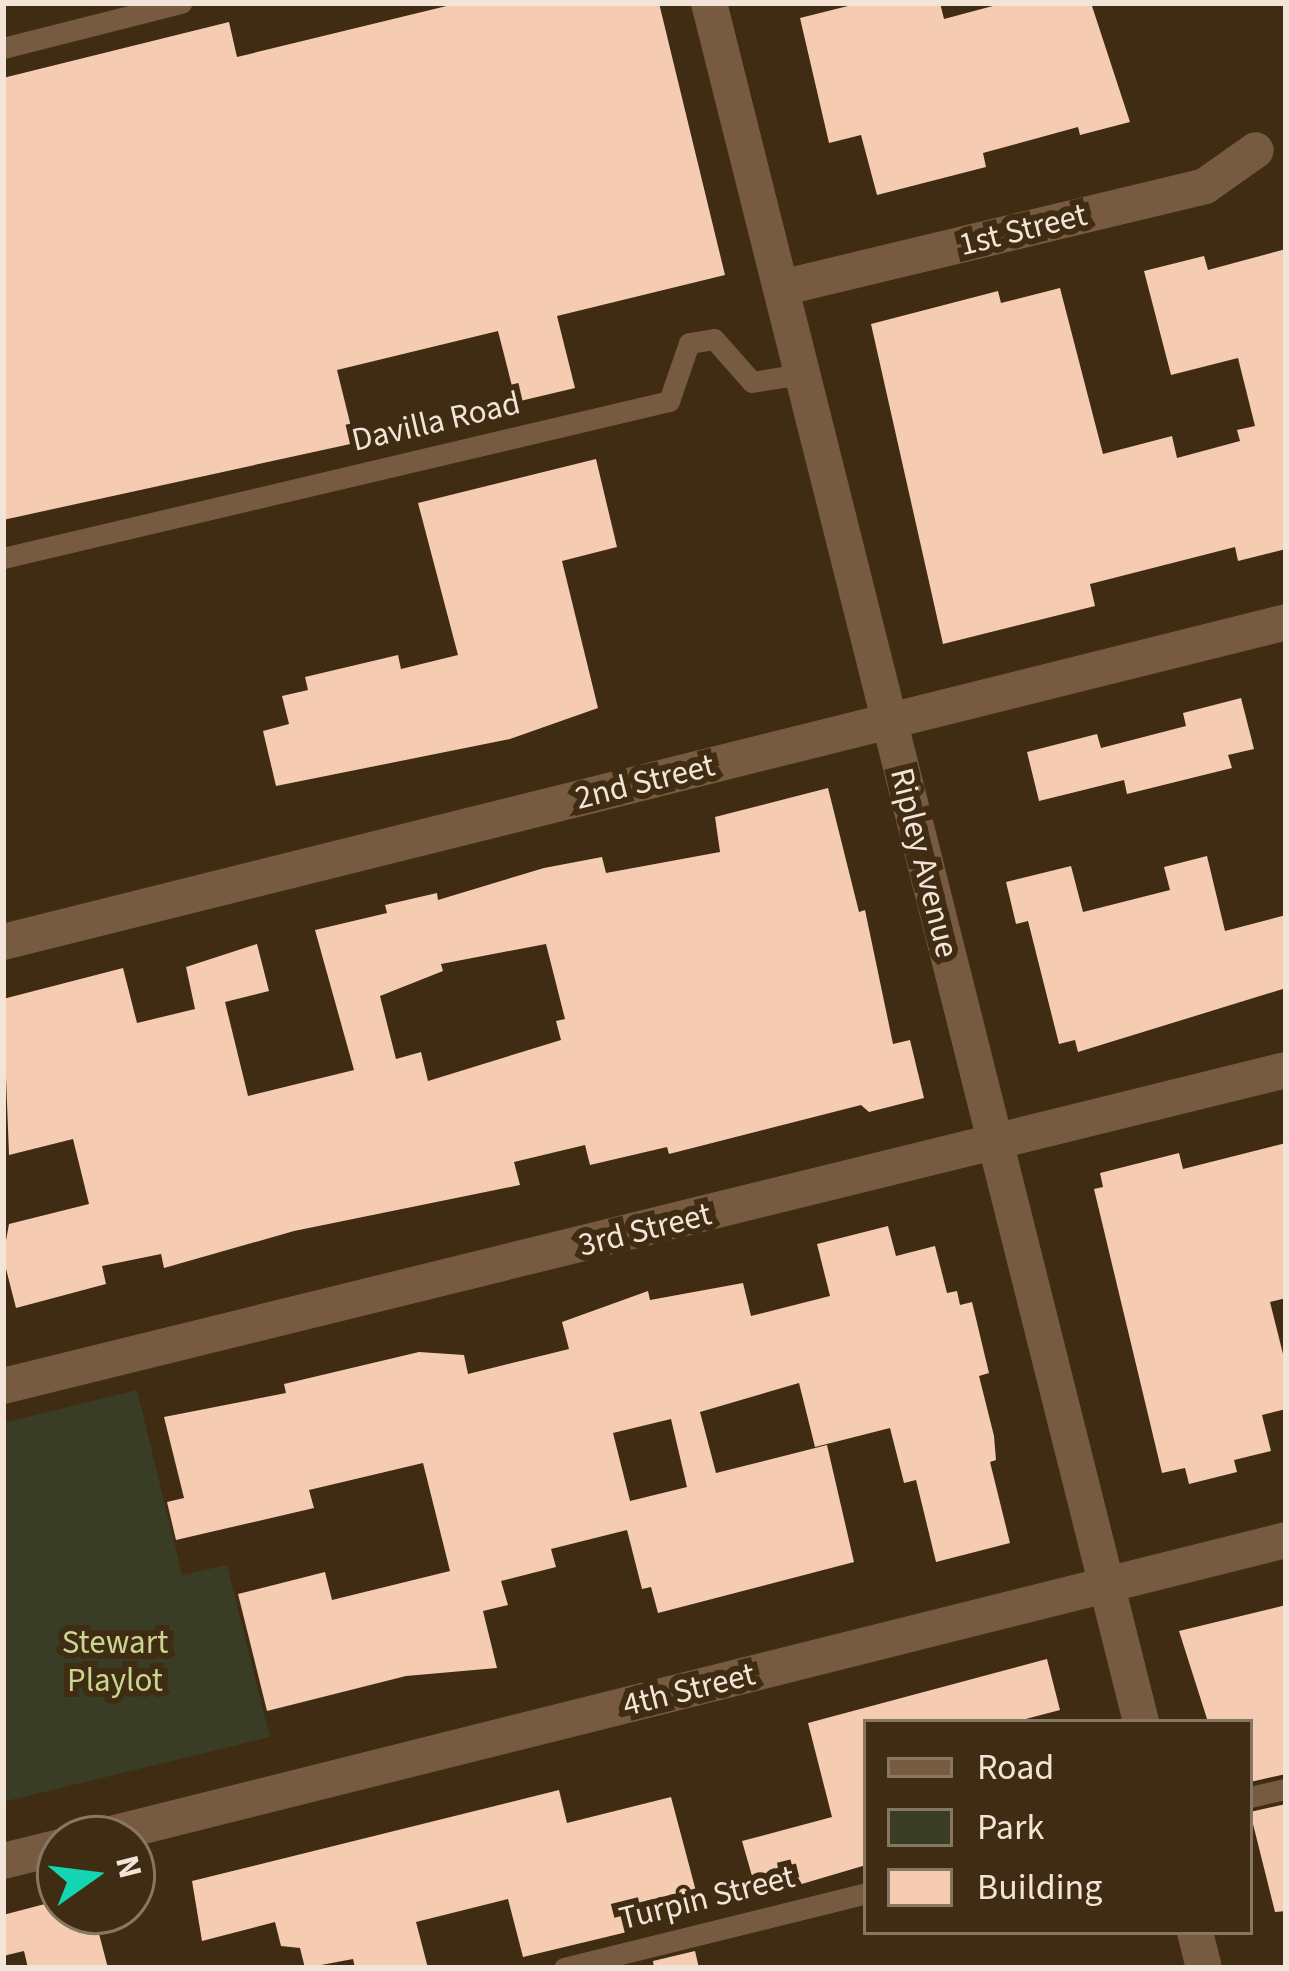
<!DOCTYPE html>
<html>
<head>
<meta charset="utf-8">
<style>
  body { margin:0 }
  #map { position:relative; width:1289px; height:1971px; overflow:hidden; background:#3f2c13; font-family:"Source Sans 3",sans-serif }
  div>[style] { position:absolute }
  .green>* { inset:0; background:#393d26 }
  .building>* { inset:0; background:#f5cbb1 }
  .lane>* { height:21px; margin:-10.5px; padding:0 10.5px; transform-origin:10.5px; border-radius:10.5px; background:#775b41 }
  .street>* { height:36px; margin:-18px; padding:0 18px; transform-origin:18px; border-radius:18px; background:#775b41 }
  span { translate:-50% -50%; white-space:nowrap; text-align:center; line-height:1.15; -webkit-text-stroke:12px #3f2c13; paint-order:stroke }
  .street-label { font-size:33px; color:#f2e5d7 }
  .park-label { font-size:33px; color:#cad591 }
  .frame { position:absolute; inset:0; border:6px solid #f2e5d7; pointer-events:none }
  .legend { position:absolute; left:863px; top:1719px; width:390px; height:216px; box-sizing:border-box; background:#3f2c13; border:3px solid #877661; margin:0; padding:15px 21px; list-style:none; font-size:36px; color:#f2e5d7 }
  .legend li { display:flex; align-items:center; gap:24px; height:60px }
  .legend b { width:60px; border:3px solid #877661 }
  .north { position:absolute; left:36px; top:1815px; width:120px; height:120px; box-sizing:border-box; background:#3f2c13; border:3px solid #877661; border-radius:50%; rotate:76deg; font-size:33px; font-weight:700; line-height:48px; text-align:center; color:#f2e5d7 }
  .north::after { content:''; display:block; margin:auto; width:42px; height:54px; background:#12d5b4; clip-path:polygon(50% 0,100% 100%,50% 72%,0 100%) }
</style>
</head>
<body>
<div id="map">
  <div class="green">
    <i style="clip-path:polygon(137px 1390px,182px 1575px,227px 1565px,270px 1737px,3px 1802px,3px 1423px)"></i>
  </div>
  <div class="building">
    <i style="clip-path:polygon(459px 3px,659px 3px,725px 275px,557px 316px,575px 388px,516px 402px,498px 331px,337px 370px,355px 443px,3px 520px,3px 78px,229px 22px,237px 57px)"></i>
    <i style="clip-path:polygon(860px 3px,940px 3px,944px 19px,1004px 3px,1091px 3px,1130px 122px,1080px 135px,1078px 127px,983px 153px,986px 167px,877px 195px,861px 135px,829px 143px,800px 18px)"></i>
    <i style="clip-path:polygon(1286px 249px,1286px 549px,1238px 561px,1235px 547px,1090px 584px,1095px 606px,943px 644px,871px 324px,998px 291px,1001px 303px,1060px 288px,1103px 454px,1172px 436px,1177px 458px,1240px 441px,1237px 430px,1255px 426px,1238px 358px,1171px 375px,1144px 271px,1204px 256px,1208px 270px)"></i>
    <i style="clip-path:polygon(596px 459px,617px 547px,562px 561px,598px 708px,510px 739px,276px 786px,263px 731px,289px 724px,282px 696px,308px 690px,305px 677px,398px 655px,401px 669px,458px 655px,418px 503px)"></i>
    <i style="clip-path:polygon(1241px 698px,1254px 749px,1228px 755px,1232px 768px,1127px 794px,1124px 780px,1039px 801px,1027px 752px,1097px 734px,1101px 748px,1186px 726px,1183px 713px)"></i>
    <i style="clip-path:polygon(evenodd,828px 788px,859px 912px,865px 910px,893px 1044px,910px 1040px,924px 1098px,869px 1112px,861px 1105px,669px 1154px,667px 1147px,590px 1165px,585px 1145px,514px 1162px,520px 1185px,294px 1231px,164px 1268px,161px 1254px,102px 1266px,106px 1284px,16px 1308px,3px 1257px,9px 1224px,89px 1204px,73px 1139px,9px 1155px,3px 999px,123px 968px,137px 1023px,195px 1009px,186px 967px,257px 944px,269px 991px,225px 1002px,248px 1096px,354px 1070px,315px 930px,387px 913px,385px 905px,437px 893px,438px 900px,544px 868px,602px 857px,606px 873px,720px 852px,715px 817px,828px 788px,546px 944px,565px 1019px,556px 1021px,561px 1040px,428px 1081px,421px 1052px,396px 1059px,380px 996px,443px 971px,441px 964px,546px 944px)"></i>
    <i style="clip-path:polygon(1207px 856px,1225px 931px,1286px 915px,1286px 988px,1078px 1052px,1075px 1040px,1059px 1044px,1028px 921px,1016px 924px,1006px 882px,1071px 866px,1083px 912px,1170px 890px,1164px 867px)"></i>
    <i style="clip-path:polygon(1286px 1143px,1286px 1298px,1270px 1302px,1286px 1366px,1286px 1409px,1262px 1415px,1271px 1451px,1234px 1460px,1237px 1472px,1189px 1484px,1185px 1468px,1162px 1473px,1094px 1189px,1103px 1187px,1100px 1173px,1179px 1153px,1183px 1169px)"></i>
    <i style="clip-path:polygon(evenodd,888px 1226px,896px 1256px,935px 1246px,947px 1293px,957px 1291px,960px 1305px,972px 1302px,989px 1373px,979px 1376px,994px 1436px,996px 1460px,990px 1462px,1010px 1543px,936px 1562px,916px 1480px,904px 1483px,890px 1428px,815px 1447px,799px 1383px,700px 1412px,716px 1473px,827px 1445px,854px 1562px,658px 1613px,651px 1587px,642px 1589px,627px 1530px,551px 1549px,556px 1567px,501px 1581px,508px 1605px,483px 1611px,497px 1668px,406px 1676px,267px 1711px,238px 1594px,325px 1572px,332px 1600px,450px 1571px,423px 1463px,309px 1490px,314px 1508px,176px 1540px,167px 1502px,184px 1498px,164px 1417px,286px 1393px,284px 1384px,419px 1352px,464px 1355px,468px 1374px,569px 1349px,562px 1322px,648px 1291px,650px 1300px,743px 1283px,751px 1316px,830px 1296px,817px 1244px,888px 1226px,671px 1419px,687px 1487px,630px 1501px,613px 1433px,671px 1419px)"></i>
    <i style="clip-path:polygon(1286px 1605px,1286px 1774px,1250px 1782px,1250px 1722px,1208px 1722px,1179px 1631px)"></i>
    <i style="clip-path:polygon(1047px 1659px,1060px 1710px,1014px 1722px,866px 1722px,866px 1865px,758px 1897px,742px 1841px,832px 1817px,808px 1723px)"></i>
    <i style="clip-path:polygon(559px 1790px,567px 1823px,671px 1797px,702px 1914px,523px 1957px,508px 1899px,416px 1922px,428px 1968px,355px 1968px,353px 1959px,305px 1968px,300px 1948px,281px 1946px,275px 1922px,202px 1941px,192px 1881px)"></i>
    <i style="clip-path:polygon(1286px 1804px,1286px 1911px,1275px 1912px,1250px 1812px)"></i>
    <i style="clip-path:polygon(60px 1900px,60px 1911px,93px 1911px,108px 1968px,28px 1968px,24px 1951px,3px 1956px,3px 1915px)"></i>
    <i style="clip-path:polygon(695px 1951px,699px 1968px,654px 1968px,653px 1961px)"></i>
  </div>
  <div class="lane">
    <i style="left:3px;top:48px;width:184px;rotate:-14.2deg"></i>
    <i style="left:3px;top:558px;width:684px;rotate:-13.26deg"></i>
    <i style="left:669px;top:401px;width:61px;rotate:-71deg"></i>
    <i style="left:689px;top:343px;width:25px;rotate:-9deg"></i>
    <i style="left:714px;top:339px;width:57px;rotate:48.5deg"></i>
    <i style="left:752px;top:382px;width:51px;rotate:-9.1deg"></i>
    <i style="left:1250px;top:1797px;width:37px;rotate:-13deg"></i>
    <i style="left:564px;top:1968px;width:311px;rotate:-13.9deg"></i>
  </div>
  <div class="street">
    <i style="left:709px;top:3px;width:1772px;rotate:75.89deg"></i>
    <i style="left:781px;top:288px;width:436px;rotate:-13.5deg"></i>
    <i style="left:1205px;top:186px;width:62px;rotate:-35.2deg"></i>
    <i style="left:3px;top:942px;width:1322px;rotate:-14deg"></i>
    <i style="left:3px;top:1386px;width:1321px;rotate:-13.84deg"></i>
    <i style="left:91px;top:1839px;width:1232px;rotate:-14.05deg"></i>
    <i style="left:3px;top:1861px;width:59px;rotate:-13.8deg"></i>
    <i style="left:1195px;top:1932px;width:37px;rotate:76deg"></i>
  </div>
  <div class="street-label">
    <span style="left:1023px;top:230px;rotate:-14deg">1st Street</span>
    <span style="left:436px;top:422px;rotate:-13deg">Davilla Road</span>
    <span style="left:645px;top:782px;rotate:-14deg">2nd Street</span>
    <span style="left:924px;top:863px;rotate:76deg">Ripley Avenue</span>
    <span style="left:645px;top:1230px;rotate:-14deg">3rd Street</span>
    <span style="left:689px;top:1690px;rotate:-14deg">4th Street</span>
    <span style="left:707px;top:1898px;rotate:-14deg">Turpin Street</span>
  </div>
  <div class="park-label">
    <span style="left:115px;top:1662px">Stewart<br>Playlot</span>
  </div>
  <div class="frame"></div>
  <ul class="legend">
  <li><b style="height:15px;background:#775b41"></b>Road</li>
  <li><b style="height:33px;background:#393d26"></b>Park</li>
  <li><b style="height:33px;background:#f5cbb1"></b>Building</li>
  </ul>
  <div class="north">N</div>
</div>
</body>
</html>
